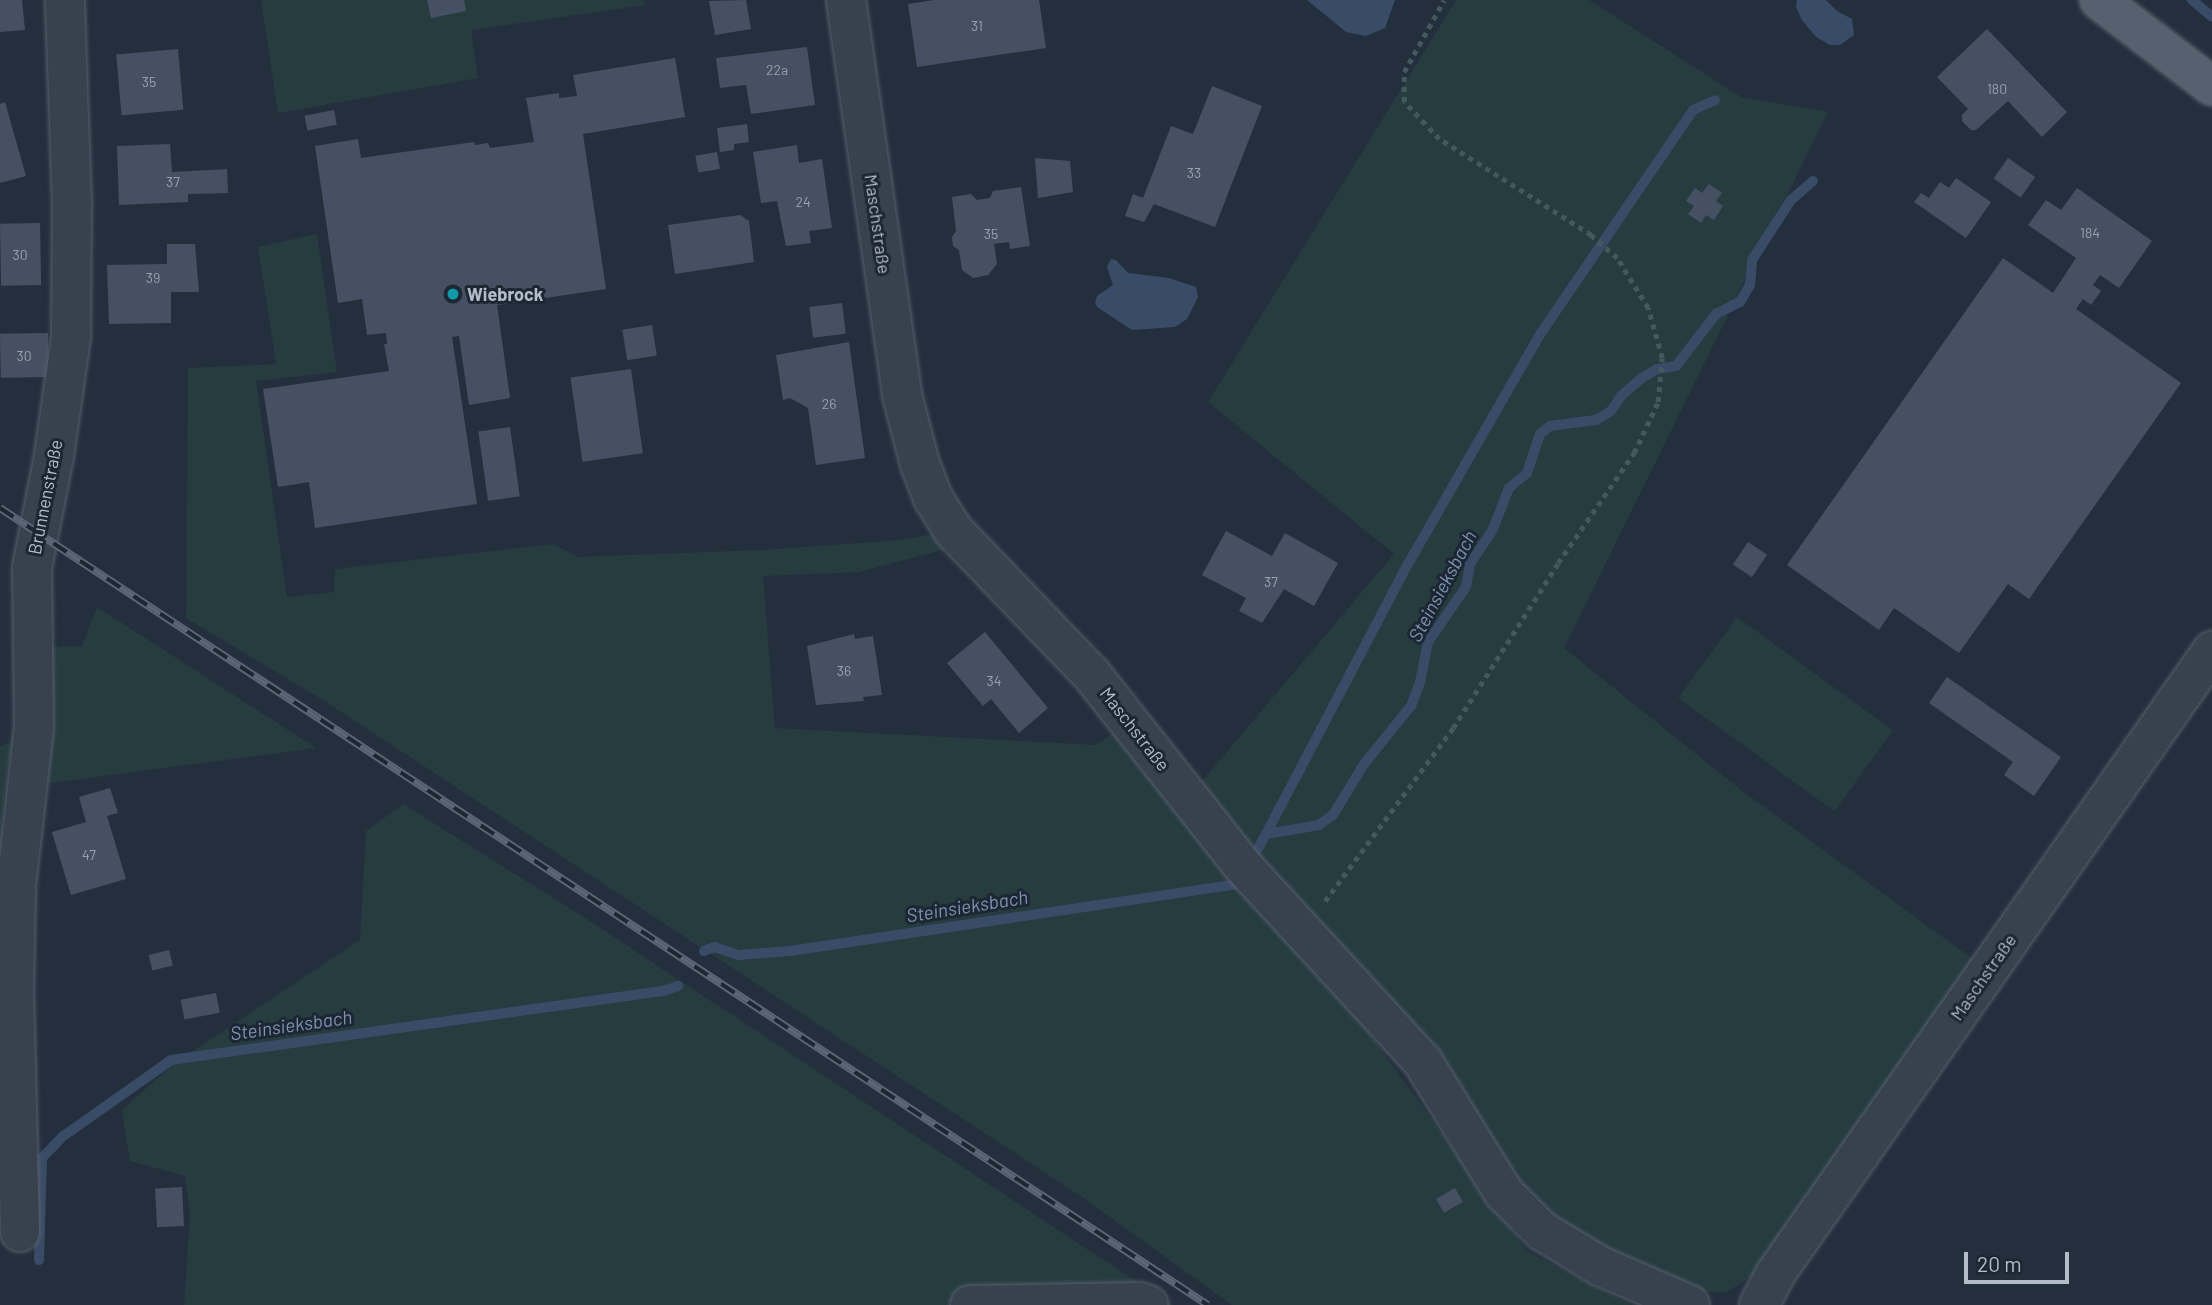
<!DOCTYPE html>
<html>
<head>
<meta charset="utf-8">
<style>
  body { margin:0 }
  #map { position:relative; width:2212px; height:1305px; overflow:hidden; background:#242f3e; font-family:Barlow,sans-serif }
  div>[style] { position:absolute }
  .green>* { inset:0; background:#263c3f; transform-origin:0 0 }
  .water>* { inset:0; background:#394c67 }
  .stream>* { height:10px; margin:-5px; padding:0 5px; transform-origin:5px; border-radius:5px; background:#394c67 }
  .building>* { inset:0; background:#455162; transform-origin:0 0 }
  .path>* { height:4.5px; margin-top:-2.25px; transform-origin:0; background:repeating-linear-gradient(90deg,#44595c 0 5px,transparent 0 10px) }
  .roads { filter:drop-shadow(0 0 2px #565f6c) drop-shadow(0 0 2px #565f6c) }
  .minor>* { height:38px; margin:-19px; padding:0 19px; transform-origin:19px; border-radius:19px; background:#38414e }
  .major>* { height:38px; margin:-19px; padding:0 19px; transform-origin:19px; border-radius:19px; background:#56606e }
  .rail>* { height:8px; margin-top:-4px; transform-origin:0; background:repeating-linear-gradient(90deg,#1d2633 0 16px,#5a6575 0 32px); box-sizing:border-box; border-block:2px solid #5a6575 }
  .dots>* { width:19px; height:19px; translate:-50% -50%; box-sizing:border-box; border:4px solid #1d2633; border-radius:50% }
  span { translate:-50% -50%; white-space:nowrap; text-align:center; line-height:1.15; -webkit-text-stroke:6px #1d2633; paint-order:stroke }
  .number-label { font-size:14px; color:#98a1af }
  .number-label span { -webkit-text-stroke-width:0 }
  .street-label { font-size:18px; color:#b4bcc9 }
  .poi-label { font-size:18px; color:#b4bcc9; font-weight:700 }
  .left { translate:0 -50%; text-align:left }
  .water-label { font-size:19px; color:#7c92b1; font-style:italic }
  .scale { position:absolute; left:1964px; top:1252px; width:105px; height:32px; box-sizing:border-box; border:4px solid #b4bcc9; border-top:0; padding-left:9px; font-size:21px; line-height:24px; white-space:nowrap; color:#b4bcc9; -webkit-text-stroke:5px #1d2633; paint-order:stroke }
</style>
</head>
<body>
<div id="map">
  <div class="green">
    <i style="clip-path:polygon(261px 0,643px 0,645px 5px,471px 30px,478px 78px,278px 113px)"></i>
    <i style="clip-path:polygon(1456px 0,1589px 0,1741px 97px,1828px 112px,1564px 648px,1741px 790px,1973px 959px,1760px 1271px,1727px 1292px,1680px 1292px,1520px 1196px,1348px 1004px,1527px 1251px,1631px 1305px,1232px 1305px,1082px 1197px,326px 702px,186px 618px,188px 368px,276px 364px,258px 247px,317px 234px,337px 372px,256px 381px,287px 597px,334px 592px,335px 569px,554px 544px,577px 557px,762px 550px,901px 540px,933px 534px,946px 549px,859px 572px,763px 576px,775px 728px,1096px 745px,1118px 730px,1187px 799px,1394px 554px,1208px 402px)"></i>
    <i style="clip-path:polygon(97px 607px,316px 748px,35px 785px,47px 647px,82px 646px)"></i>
    <i style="left:1737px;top:617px;width:193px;height:100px;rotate:36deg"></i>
    <i style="clip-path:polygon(15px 741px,8px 762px,2px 820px,6px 1129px,0 1129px,0 746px)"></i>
    <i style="clip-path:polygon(403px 804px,576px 912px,1172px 1305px,184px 1305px,190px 1214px,185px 1176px,130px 1161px,122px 1110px,172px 1065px,360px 940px,366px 831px)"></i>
  </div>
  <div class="water">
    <i style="clip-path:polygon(1307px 0,1395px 0,1385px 28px,1366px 36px,1346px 32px)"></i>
    <i style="clip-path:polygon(1797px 0,1826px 0,1837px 11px,1852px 19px,1854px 35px,1840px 45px,1830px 45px,1816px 37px,1802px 20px,1796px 7px)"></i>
    <i style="clip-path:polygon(1111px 259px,1116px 260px,1128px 273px,1169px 278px,1196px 287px,1198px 297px,1187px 319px,1175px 327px,1132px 330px,1097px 307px,1095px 302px,1097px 296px,1113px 285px,1107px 267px)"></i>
  </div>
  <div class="stream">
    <i style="left:2192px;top:0;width:26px;rotate:40deg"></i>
    <i style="left:1266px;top:834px;width:305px;rotate:-62.3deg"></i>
    <i style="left:1408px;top:564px;width:267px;rotate:-60.1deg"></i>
    <i style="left:1541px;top:333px;width:270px;rotate:-55.7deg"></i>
    <i style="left:1693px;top:110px;width:24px;rotate:-24deg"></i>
    <i style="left:1253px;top:858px;width:27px;rotate:-62deg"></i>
    <i style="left:1266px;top:834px;width:54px;rotate:-9.6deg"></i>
    <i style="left:1319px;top:825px;width:17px;rotate:-36deg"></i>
    <i style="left:1333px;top:815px;width:60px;rotate:-58.7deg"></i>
    <i style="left:1364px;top:764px;width:75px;rotate:-51deg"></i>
    <i style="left:1411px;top:706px;width:26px;rotate:-69deg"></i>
    <i style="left:1420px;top:682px;width:41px;rotate:-78.7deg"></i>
    <i style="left:1428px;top:642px;width:67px;rotate:-55.4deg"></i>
    <i style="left:1466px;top:587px;width:23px;rotate:-80deg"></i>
    <i style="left:1470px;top:564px;width:42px;rotate:-56.7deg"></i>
    <i style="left:1493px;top:529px;width:44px;rotate:-68.7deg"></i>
    <i style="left:1509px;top:488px;width:23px;rotate:-40deg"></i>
    <i style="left:1527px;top:473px;width:41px;rotate:-71.6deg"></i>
    <i style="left:1540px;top:434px;width:13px;rotate:-39deg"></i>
    <i style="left:1550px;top:426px;width:46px;rotate:-7.4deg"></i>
    <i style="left:1596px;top:420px;width:17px;rotate:-31deg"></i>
    <i style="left:1611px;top:411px;width:18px;rotate:-56deg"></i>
    <i style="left:1621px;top:396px;width:28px;rotate:-41deg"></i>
    <i style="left:1642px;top:378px;width:17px;rotate:-31deg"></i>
    <i style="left:1657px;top:369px;width:19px;rotate:-9deg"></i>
    <i style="left:1676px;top:366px;width:66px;rotate:-52.4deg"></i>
    <i style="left:1716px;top:314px;width:27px;rotate:-27deg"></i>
    <i style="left:1740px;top:302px;width:20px;rotate:-60deg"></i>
    <i style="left:1750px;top:285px;width:25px;rotate:-85deg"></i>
    <i style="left:1752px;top:260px;width:72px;rotate:-57deg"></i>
    <i style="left:1791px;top:200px;width:29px;rotate:-41deg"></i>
    <i style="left:704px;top:951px;width:11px;rotate:-22deg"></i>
    <i style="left:714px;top:947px;width:26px;rotate:18deg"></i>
    <i style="left:739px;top:955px;width:51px;rotate:-4.5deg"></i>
    <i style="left:790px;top:951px;width:451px;rotate:-8.5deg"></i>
    <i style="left:39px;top:1260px;width:102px;rotate:-88.3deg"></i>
    <i style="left:42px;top:1158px;width:29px;rotate:-46deg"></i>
    <i style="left:62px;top:1137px;width:133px;rotate:-35.2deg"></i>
    <i style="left:171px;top:1060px;width:498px;rotate:-8deg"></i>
    <i style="left:664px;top:991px;width:15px;rotate:-20deg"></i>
  </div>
  <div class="building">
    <i style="clip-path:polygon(0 0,22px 0,25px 30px,0 32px)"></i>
    <i style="clip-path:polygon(427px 0,464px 0,466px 11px,431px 18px)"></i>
    <i style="clip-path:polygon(746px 0,751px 29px,715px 35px,709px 1px)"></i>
    <i style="clip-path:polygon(934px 0,1039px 0,1046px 48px,917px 67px,908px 4px)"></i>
    <i style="clip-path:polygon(1987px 29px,2067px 112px,2042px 137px,2008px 101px,1976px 130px,1971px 130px,1962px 121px,1962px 115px,1968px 109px,1937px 77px)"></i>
    <i style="clip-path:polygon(807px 47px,815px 105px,751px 114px,746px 85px,720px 88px,716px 58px)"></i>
    <i style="left:178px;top:49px;width:61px;height:62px;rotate:85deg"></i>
    <i style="clip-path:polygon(675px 58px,685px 117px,583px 134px,606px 289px,497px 305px,510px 398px,469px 405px,459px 336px,452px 337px,477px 504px,315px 528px,309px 482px,278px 487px,263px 389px,389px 371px,384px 344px,387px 344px,386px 333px,367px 335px,362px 299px,338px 303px,315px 146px,358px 139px,361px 158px,474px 142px,475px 145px,488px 143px,490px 148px,534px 142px,526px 98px,559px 93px,559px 98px,577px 96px,573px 75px)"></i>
    <i style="clip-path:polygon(1212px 86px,1262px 106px,1215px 227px,1154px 204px,1144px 222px,1125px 216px,1133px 194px,1143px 198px,1171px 126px,1193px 134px)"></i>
    <i style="clip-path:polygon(5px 102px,26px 176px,0 183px,0 104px)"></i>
    <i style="left:334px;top:110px;width:15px;height:30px;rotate:79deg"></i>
    <i style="clip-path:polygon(747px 124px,749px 142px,734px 144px,734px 150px,720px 152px,717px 128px)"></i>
    <i style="clip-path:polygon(170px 144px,172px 172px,227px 169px,228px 193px,188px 194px,188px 202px,119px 205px,117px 146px)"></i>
    <i style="clip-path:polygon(797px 145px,799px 163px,822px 159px,832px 228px,809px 231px,811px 243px,786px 246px,777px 201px,761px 203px,753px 152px)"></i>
    <i style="left:717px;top:152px;width:17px;height:22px;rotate:80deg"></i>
    <i style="clip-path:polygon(1035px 158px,1070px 161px,1073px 192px,1038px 198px)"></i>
    <i style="left:2008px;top:158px;width:33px;height:25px;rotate:35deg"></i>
    <i style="clip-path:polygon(1956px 178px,1991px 202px,1966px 238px,1914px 202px,1921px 193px,1929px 198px,1940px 182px,1949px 188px)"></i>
    <i style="clip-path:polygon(1709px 184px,1722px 193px,1716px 201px,1723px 206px,1714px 220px,1706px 215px,1701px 223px,1688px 214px,1694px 206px,1686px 201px,1695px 188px,1702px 193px)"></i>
    <i style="clip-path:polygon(1021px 187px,1030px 246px,1010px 249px,1009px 242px,994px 244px,997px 264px,988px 275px,973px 278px,962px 270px,959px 250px,953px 246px,952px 237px,956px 231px,952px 197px,971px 194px,977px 200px,990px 198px,993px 191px)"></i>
    <i style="clip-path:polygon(2077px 188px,2152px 241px,2119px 288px,2100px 275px,2093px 285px,2101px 291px,2091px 305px,2083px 299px,2076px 309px,2181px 383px,2029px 599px,2008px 584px,1959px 653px,1894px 608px,1879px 630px,1787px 565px,2003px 258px,2053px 293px,2076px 258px,2028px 225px,2046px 200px,2061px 210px)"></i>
    <i style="clip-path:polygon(740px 215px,749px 221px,754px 262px,675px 274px,668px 225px)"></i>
    <i style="left:40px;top:223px;width:62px;height:40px;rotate:89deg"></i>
    <i style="clip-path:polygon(167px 244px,195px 244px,199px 292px,171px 292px,171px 323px,109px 324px,107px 265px,167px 264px)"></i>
    <i style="left:842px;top:303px;width:31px;height:33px;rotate:83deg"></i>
    <i style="left:652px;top:325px;width:31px;height:30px;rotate:81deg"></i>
    <i style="left:48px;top:333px;width:44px;height:48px;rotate:89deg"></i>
    <i style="clip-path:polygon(849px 342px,865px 458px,816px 465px,808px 408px,790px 398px,783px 400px,776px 355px)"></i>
    <i style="left:631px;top:369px;width:85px;height:61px;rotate:82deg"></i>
    <i style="left:510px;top:427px;width:70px;height:32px;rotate:82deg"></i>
    <i style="clip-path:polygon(1226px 531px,1272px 556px,1285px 533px,1338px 563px,1314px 606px,1284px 589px,1262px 623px,1239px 611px,1246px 598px,1202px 575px)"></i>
    <i style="left:1748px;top:542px;width:23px;height:27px;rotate:34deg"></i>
    <i style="clip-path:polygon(985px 632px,1048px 708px,1019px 733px,991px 699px,983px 706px,947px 663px)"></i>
    <i style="clip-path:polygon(854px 634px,855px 639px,873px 636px,882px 695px,863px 697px,864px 701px,816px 705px,807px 646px)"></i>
    <i style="clip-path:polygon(1947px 677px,2061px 757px,2034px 796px,2004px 775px,2013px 762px,1929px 703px)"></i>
    <i style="clip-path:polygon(110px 788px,118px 813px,107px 816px,126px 879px,71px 895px,52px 832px,86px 822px,79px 797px)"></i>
    <i style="left:169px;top:950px;width:16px;height:21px;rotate:76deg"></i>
    <i style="left:216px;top:993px;width:20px;height:36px;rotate:79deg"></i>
    <i style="left:182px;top:1187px;width:39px;height:27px;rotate:87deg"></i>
    <i style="left:1455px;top:1188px;width:16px;height:22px;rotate:60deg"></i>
  </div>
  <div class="path">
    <i style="left:1325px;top:901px;width:215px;rotate:-53.5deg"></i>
    <i style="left:1453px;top:728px;width:196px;rotate:-57.5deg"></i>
    <i style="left:1558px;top:563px;width:134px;rotate:-55.4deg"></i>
    <i style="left:1634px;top:453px;width:56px;rotate:-64.8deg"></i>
    <i style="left:1658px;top:402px;width:44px;rotate:-84.8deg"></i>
    <i style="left:1662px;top:358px;width:52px;rotate:-105.6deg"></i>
    <i style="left:1648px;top:308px;width:59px;rotate:-121.8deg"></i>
    <i style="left:1617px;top:258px;width:35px;rotate:-139deg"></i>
    <i style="left:1591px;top:235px;width:180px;rotate:-147.7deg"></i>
    <i style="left:1439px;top:139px;width:51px;rotate:-133.4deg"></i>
    <i style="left:1404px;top:102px;width:30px;rotate:-90deg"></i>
    <i style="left:1404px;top:72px;width:82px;rotate:-60.9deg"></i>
  </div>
  <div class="roads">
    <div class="minor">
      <i style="left:846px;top:0;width:399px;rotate:81.9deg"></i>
      <i style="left:902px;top:395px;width:71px;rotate:75.4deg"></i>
      <i style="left:920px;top:464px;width:36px;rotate:69deg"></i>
      <i style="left:933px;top:498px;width:36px;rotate:58deg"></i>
      <i style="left:952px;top:529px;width:202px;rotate:46.2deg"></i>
      <i style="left:1092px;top:675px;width:241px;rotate:51.7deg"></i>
      <i style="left:1241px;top:864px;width:269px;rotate:47.4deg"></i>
      <i style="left:1423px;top:1062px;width:154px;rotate:58.3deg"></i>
      <i style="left:1504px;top:1193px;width:54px;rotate:45deg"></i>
      <i style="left:1542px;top:1231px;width:68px;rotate:31.1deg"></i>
      <i style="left:1600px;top:1266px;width:98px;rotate:23.4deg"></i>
      <i style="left:20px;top:1232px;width:238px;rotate:-91.4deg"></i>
      <i style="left:14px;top:994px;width:107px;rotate:-88.9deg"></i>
      <i style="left:16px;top:887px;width:162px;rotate:-83.6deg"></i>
      <i style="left:34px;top:726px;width:158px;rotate:-90.7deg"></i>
      <i style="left:32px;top:568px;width:114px;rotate:-78.9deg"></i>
      <i style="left:54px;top:456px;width:121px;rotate:-81.9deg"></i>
      <i style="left:71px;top:336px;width:131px;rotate:-89.6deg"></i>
      <i style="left:72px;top:205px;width:205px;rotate:-92deg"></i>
      <i style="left:970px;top:1305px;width:169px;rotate:-1deg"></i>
      <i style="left:1139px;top:1302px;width:10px;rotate:17deg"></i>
      <i style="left:1759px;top:1305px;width:36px;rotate:-62deg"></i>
      <i style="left:1776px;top:1273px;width:760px;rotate:-54.97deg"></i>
    </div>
    <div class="major">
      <i style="left:2099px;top:0;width:142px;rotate:37.3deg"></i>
    </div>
  </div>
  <div class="rail">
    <i style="left:0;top:508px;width:1447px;rotate:33.42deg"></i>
  </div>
  <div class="dots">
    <i style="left:453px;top:294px;background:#0f9aa8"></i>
  </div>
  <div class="number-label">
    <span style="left:977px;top:26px">31</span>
    <span style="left:777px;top:70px">22a</span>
    <span style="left:149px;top:82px">35</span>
    <span style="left:1997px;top:89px">180</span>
    <span style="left:1194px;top:173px">33</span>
    <span style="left:173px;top:182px">37</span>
    <span style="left:803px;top:202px">24</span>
    <span style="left:2090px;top:233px">184</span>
    <span style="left:991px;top:234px">35</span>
    <span style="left:20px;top:255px">30</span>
    <span style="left:153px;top:278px">39</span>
    <span style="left:24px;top:356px">30</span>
    <span style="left:829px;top:404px">26</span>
    <span style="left:1271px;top:582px">37</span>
    <span style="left:844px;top:671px">36</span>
    <span style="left:994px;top:681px">34</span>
    <span style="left:89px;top:855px">47</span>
  </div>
  <div class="street-label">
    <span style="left:878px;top:224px;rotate:82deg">Maschstraße</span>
    <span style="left:45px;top:497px;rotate:-79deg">Brunnenstraße</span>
    <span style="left:1135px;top:729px;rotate:52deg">Maschstraße</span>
    <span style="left:1983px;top:977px;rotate:-55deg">Maschstraße</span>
  </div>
  <div class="poi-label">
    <span class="left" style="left:467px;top:294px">Wiebrock</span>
  </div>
  <div class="water-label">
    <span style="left:1442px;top:586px;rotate:-62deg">Steinsieksbach</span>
    <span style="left:967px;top:906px;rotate:-9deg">Steinsieksbach</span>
    <span style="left:291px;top:1025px;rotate:-8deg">Steinsieksbach</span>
  </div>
  <div class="scale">20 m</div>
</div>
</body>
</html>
